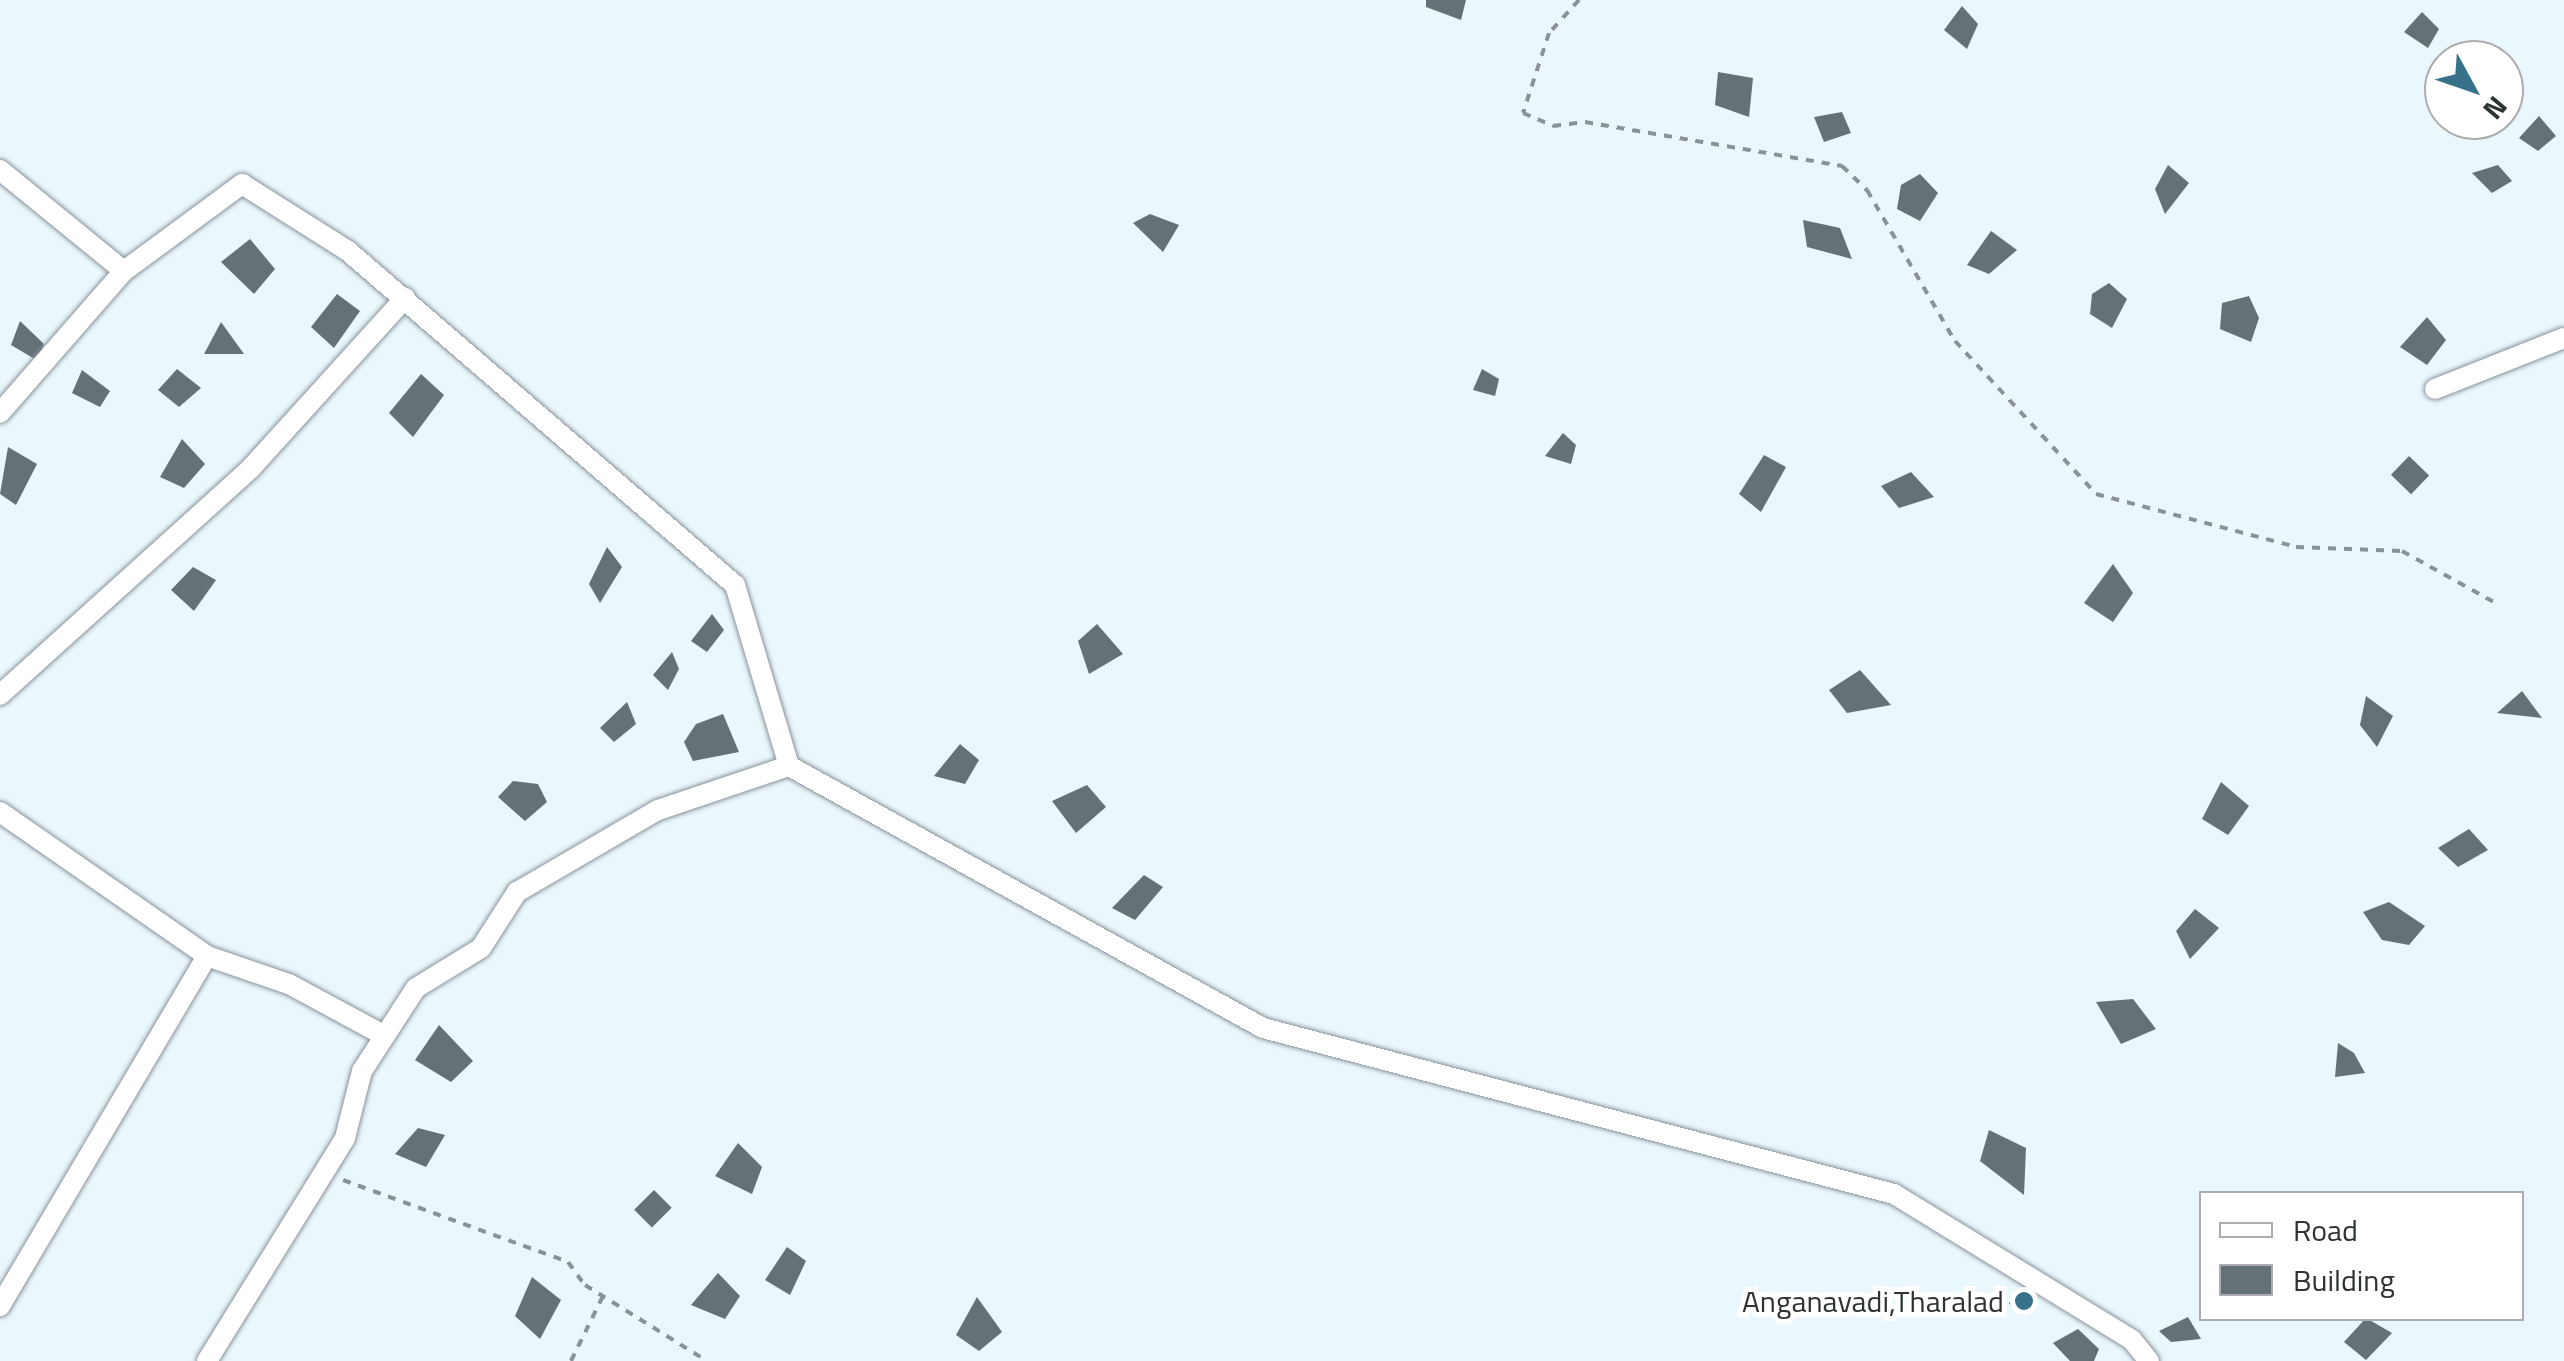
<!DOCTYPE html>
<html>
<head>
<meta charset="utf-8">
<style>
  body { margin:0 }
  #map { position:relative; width:2564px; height:1361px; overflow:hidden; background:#eaf7fd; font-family:"Titillium Web",sans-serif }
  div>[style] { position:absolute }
  .building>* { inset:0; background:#667176; transform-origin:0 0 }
  .path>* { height:4px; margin-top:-2px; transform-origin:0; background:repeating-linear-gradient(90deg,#899296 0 8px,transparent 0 16px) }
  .roads { filter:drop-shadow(0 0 2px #879398) drop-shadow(0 0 2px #879398) }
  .street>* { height:20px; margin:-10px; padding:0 10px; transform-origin:10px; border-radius:10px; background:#fff }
  .dots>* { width:28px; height:28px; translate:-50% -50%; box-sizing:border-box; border:5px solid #fff; border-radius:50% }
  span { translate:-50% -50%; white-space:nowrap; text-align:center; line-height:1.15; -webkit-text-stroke:10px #fff; paint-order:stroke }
  .poi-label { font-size:30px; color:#2e3335 }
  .right { translate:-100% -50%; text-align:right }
  .legend { position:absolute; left:2199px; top:1191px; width:325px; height:130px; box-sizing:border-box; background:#fff; border:2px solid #abadae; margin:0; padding:12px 18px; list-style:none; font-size:30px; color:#2e3335 }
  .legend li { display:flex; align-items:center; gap:20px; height:50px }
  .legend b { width:50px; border:2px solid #abadae }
  .north { position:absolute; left:2424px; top:40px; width:100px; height:100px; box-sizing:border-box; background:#fff; border:2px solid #abadae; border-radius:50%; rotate:130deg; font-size:28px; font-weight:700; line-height:40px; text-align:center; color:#2e3335 }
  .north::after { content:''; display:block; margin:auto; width:35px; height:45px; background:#37728a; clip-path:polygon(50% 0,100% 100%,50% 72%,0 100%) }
</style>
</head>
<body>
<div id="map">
  <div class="building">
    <i style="clip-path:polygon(1426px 0,1466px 0,1461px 20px,1426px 7px)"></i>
    <i style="clip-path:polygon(1962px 6px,1978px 24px,1967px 49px,1944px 30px)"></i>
    <i style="clip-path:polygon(2422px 12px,2439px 29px,2428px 48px,2404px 32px)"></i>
    <i style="clip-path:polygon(1718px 72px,1753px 78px,1749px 117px,1715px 105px)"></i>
    <i style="clip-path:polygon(1842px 112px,1851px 133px,1824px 142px,1814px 117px)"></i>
    <i style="clip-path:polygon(2539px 116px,2556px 136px,2538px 151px,2519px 138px)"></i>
    <i style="clip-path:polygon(2168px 165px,2189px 183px,2165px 214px,2155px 189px)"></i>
    <i style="clip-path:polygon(2498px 165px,2512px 181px,2492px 193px,2472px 173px)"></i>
    <i style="clip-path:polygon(1920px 174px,1938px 193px,1920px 221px,1897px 209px,1901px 185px)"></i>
    <i style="clip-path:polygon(1150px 214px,1179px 225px,1163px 252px,1133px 223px)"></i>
    <i style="clip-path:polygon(1803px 220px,1840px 228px,1852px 259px,1807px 247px)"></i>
    <i style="clip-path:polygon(1991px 231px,2017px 250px,1989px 274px,1967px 265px)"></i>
    <i style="clip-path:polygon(250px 239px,275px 269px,254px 294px,221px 262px)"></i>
    <i style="clip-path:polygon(2109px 283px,2127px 299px,2112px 328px,2090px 314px,2092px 294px)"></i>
    <i style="clip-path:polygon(337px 294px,360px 311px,334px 348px,311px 327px)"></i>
    <i style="clip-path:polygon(2249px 296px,2259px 318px,2251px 342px,2220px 329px,2222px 303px)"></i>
    <i style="clip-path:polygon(2427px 317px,2446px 340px,2427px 365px,2400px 347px)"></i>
    <i style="clip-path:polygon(20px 321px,44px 344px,38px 361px,11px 345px)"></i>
    <i style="clip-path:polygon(221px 322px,244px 354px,204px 354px)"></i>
    <i style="clip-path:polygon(177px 369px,201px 388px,179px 407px,158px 390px)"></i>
    <i style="clip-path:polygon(1482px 369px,1499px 379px,1495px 396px,1473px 390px)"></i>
    <i style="clip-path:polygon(82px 370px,110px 391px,100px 407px,72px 393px)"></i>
    <i style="clip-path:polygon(421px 374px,444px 395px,413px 437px,389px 413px)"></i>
    <i style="clip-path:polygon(1563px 433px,1576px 445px,1571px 464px,1545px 456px)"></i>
    <i style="clip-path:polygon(182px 439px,205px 464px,184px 488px,160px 477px)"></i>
    <i style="clip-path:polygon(8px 447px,37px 464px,16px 505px,0 494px)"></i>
    <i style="clip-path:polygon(1764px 455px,1786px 467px,1761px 512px,1739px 494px)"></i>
    <i style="left:2409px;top:456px;width:28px;height:26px;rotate:44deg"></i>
    <i style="clip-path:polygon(1911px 472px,1934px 497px,1899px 508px,1881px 486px)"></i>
    <i style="clip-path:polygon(607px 547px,622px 567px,600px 603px,589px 584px)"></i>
    <i style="clip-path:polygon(2113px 564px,2133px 593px,2113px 622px,2084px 603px)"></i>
    <i style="clip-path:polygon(193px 567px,216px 580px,194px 611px,171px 590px)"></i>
    <i style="clip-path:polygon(712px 614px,724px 630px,707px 652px,691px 641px)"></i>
    <i style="clip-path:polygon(1097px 624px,1123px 654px,1089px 674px,1078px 641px)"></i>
    <i style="clip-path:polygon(672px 652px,679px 669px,668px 690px,653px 675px)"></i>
    <i style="clip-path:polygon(1860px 670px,1891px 705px,1847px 713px,1829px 690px)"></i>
    <i style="clip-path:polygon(2522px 691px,2542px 718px,2497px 713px)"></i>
    <i style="clip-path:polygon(2366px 696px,2393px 716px,2377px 747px,2360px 725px)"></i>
    <i style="clip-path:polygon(627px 702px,636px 724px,614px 742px,600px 728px)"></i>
    <i style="clip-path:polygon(723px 714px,739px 752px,693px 761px,684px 742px,696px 724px)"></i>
    <i style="clip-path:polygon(960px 744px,979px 760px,965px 784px,934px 776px)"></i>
    <i style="clip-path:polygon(513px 781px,538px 784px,547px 802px,525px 821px,498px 797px)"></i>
    <i style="clip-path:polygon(2221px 782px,2249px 806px,2228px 835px,2202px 819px)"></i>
    <i style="clip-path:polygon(1087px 785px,1106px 807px,1076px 833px,1052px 801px)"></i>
    <i style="clip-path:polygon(2469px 829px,2488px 850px,2458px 867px,2438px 848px)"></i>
    <i style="clip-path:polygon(1144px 875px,1163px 887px,1135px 920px,1112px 908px)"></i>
    <i style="clip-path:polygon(2389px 902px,2425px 926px,2409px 945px,2382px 940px,2363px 912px)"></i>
    <i style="clip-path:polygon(2195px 909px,2219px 928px,2190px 959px,2176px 931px)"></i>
    <i style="clip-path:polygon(2133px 999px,2156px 1029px,2121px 1044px,2096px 1002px)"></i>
    <i style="clip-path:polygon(439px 1025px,473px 1061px,451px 1082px,415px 1060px)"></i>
    <i style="clip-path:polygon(2338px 1043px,2354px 1053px,2365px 1073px,2335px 1077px)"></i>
    <i style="clip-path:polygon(418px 1128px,445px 1135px,426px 1167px,395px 1154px)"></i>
    <i style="clip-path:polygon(1989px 1130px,2026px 1148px,2024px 1195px,1980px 1161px)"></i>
    <i style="clip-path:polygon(738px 1143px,762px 1167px,752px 1194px,715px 1176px)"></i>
    <i style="left:654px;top:1190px;width:25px;height:28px;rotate:45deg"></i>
    <i style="clip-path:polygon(787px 1247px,806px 1261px,790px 1295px,765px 1280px)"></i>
    <i style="clip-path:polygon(718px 1273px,740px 1296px,725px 1319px,691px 1305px)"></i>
    <i style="clip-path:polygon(532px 1277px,561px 1300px,540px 1339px,515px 1316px)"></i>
    <i style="left:2024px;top:1286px;width:18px;height:23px;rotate:41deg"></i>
    <i style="clip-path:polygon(977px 1297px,1002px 1332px,979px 1351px,956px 1335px)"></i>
    <i style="clip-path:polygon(2188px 1317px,2201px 1339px,2171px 1342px,2159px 1331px)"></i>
    <i style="clip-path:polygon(2366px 1318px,2392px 1333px,2366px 1360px,2344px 1342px)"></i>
    <i style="clip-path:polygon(2078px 1329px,2099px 1349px,2094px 1361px,2070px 1361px,2053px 1343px)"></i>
  </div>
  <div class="path">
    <i style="left:1579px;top:0;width:45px;rotate:132.3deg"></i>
    <i style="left:1549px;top:33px;width:84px;rotate:108deg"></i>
    <i style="left:1523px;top:113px;width:33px;rotate:23deg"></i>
    <i style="left:1553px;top:126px;width:32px;rotate:-7deg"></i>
    <i style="left:1585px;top:122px;width:261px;rotate:9.7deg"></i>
    <i style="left:1842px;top:166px;width:35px;rotate:44deg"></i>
    <i style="left:1867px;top:190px;width:175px;rotate:59.8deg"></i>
    <i style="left:1955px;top:341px;width:208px;rotate:47.3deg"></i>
    <i style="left:2096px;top:494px;width:207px;rotate:14.8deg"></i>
    <i style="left:2296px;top:547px;width:106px;rotate:2.2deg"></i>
    <i style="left:2402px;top:551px;width:105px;rotate:29deg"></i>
    <i style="left:343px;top:1180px;width:239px;rotate:20deg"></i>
    <i style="left:568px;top:1262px;width:29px;rotate:54deg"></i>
    <i style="left:585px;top:1285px;width:144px;rotate:31.9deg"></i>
    <i style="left:571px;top:1361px;width:72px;rotate:-63.8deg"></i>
  </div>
  <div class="roads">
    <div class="street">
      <i style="left:0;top:170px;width:160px;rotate:39.2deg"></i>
      <i style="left:124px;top:271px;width:147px;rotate:-36.4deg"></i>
      <i style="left:242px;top:184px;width:125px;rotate:32.3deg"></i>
      <i style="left:348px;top:251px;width:511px;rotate:40.8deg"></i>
      <i style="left:735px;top:585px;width:189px;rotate:73.4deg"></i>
      <i style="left:2435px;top:389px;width:139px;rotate:-21.6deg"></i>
      <i style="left:0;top:413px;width:189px;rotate:-48.9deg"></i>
      <i style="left:0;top:695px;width:337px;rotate:-42.1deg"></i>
      <i style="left:250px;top:469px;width:231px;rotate:-47.8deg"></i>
      <i style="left:0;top:812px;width:252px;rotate:34.8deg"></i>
      <i style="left:207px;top:956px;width:407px;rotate:120.6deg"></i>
      <i style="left:207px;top:956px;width:87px;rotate:18.9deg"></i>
      <i style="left:289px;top:984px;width:109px;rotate:28.4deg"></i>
      <i style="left:207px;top:1361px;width:262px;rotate:-58.2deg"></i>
      <i style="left:345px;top:1138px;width:69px;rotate:-75.8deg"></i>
      <i style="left:362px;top:1071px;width:99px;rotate:-57deg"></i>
      <i style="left:416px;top:988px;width:76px;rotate:-31.6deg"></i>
      <i style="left:481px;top:948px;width:67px;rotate:-57.3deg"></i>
      <i style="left:517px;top:892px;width:163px;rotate:-30.2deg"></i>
      <i style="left:658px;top:810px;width:138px;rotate:-18.6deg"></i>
      <i style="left:789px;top:766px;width:542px;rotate:28.93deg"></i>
      <i style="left:1263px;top:1028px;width:652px;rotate:14.74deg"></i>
      <i style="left:1894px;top:1194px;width:279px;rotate:31.5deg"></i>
      <i style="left:2132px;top:1340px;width:27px;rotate:51deg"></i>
    </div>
  </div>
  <div class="dots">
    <i style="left:2024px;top:1301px;background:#37728a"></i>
  </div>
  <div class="poi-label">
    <span class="right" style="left:2004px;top:1301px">Anganavadi,Tharalad</span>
  </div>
  <ul class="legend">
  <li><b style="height:12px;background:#fff"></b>Road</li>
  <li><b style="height:28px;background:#667176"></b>Building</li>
  </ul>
  <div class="north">N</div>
</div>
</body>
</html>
